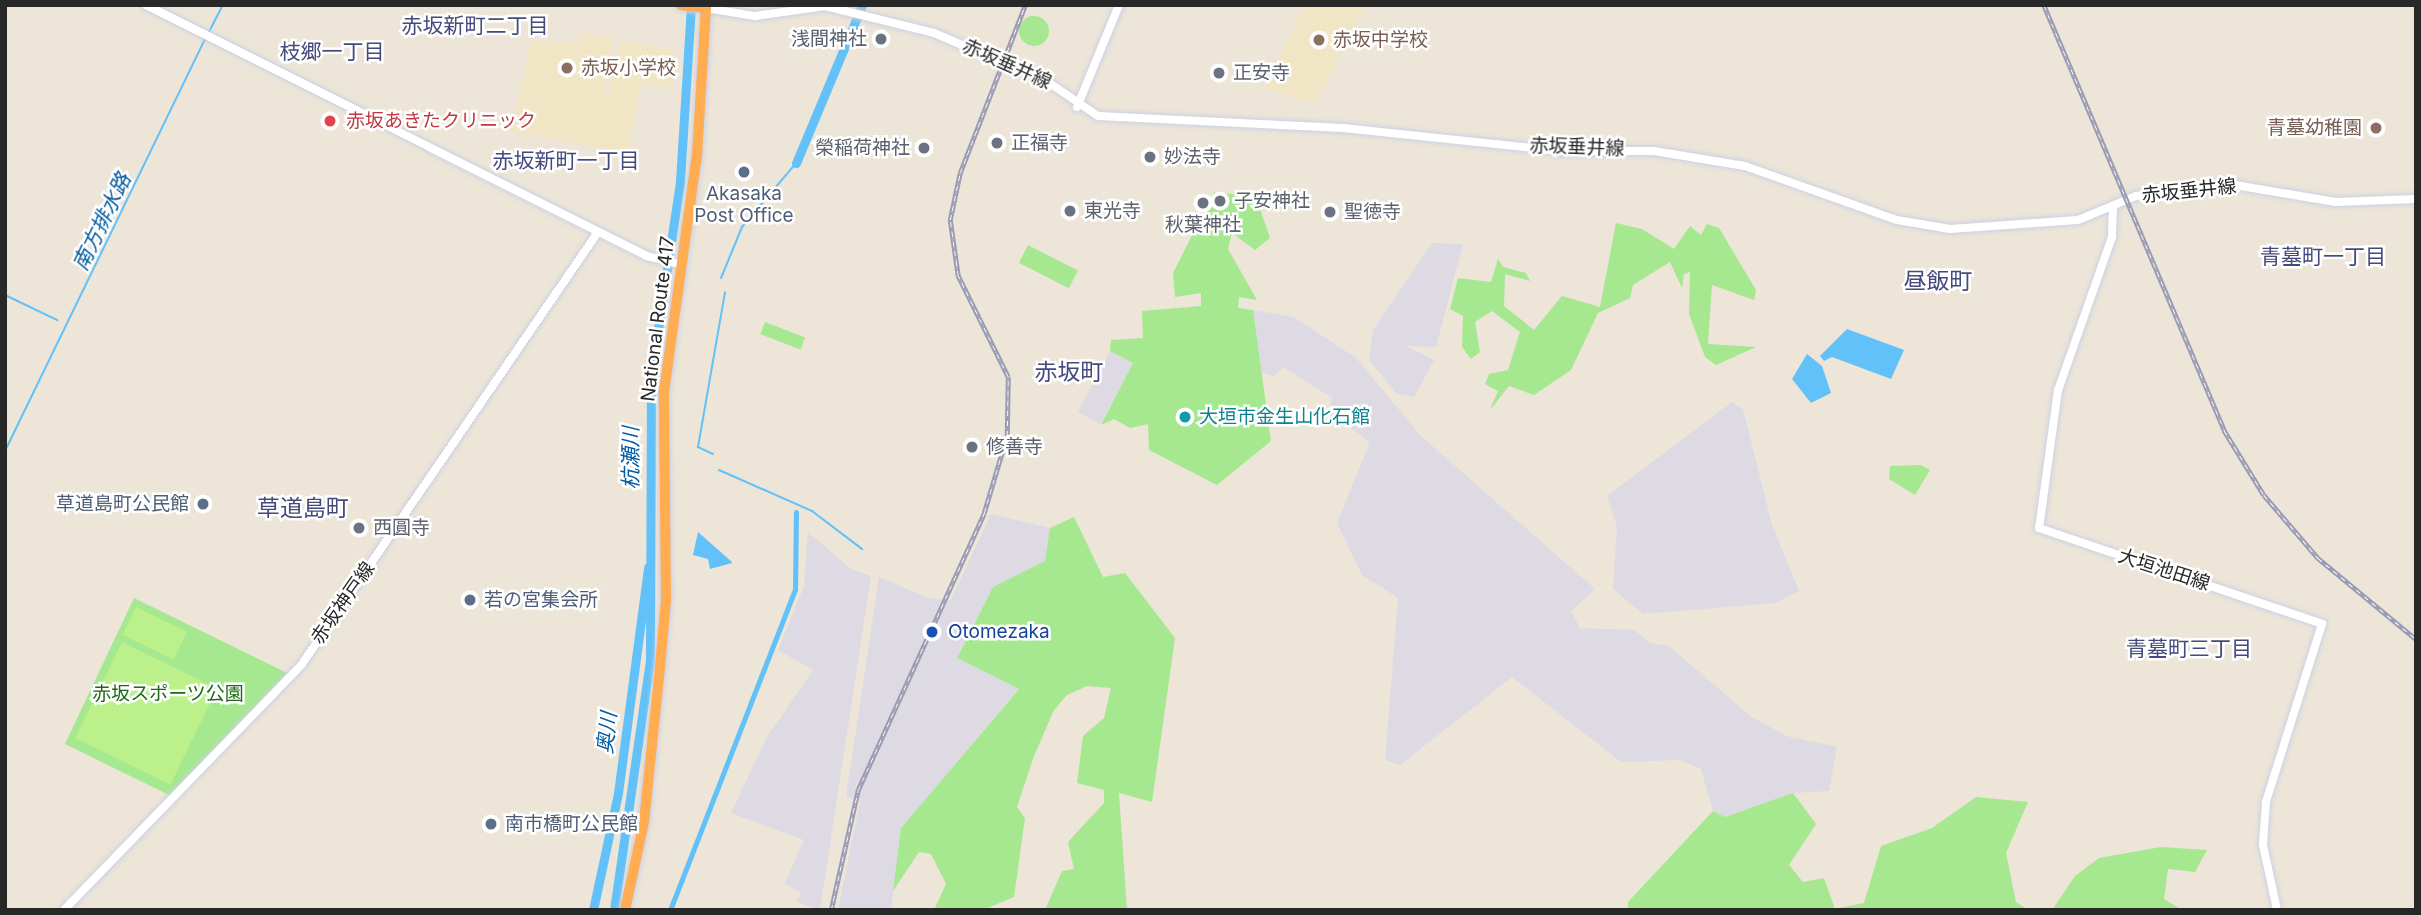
<!DOCTYPE html>
<html>
<head>
<meta charset="utf-8">
<style>
  body { margin:0 }
  #map { position:relative; width:2421px; height:915px; overflow:hidden; background:#ece5d8; font-family:Inter,"Noto Sans JP",sans-serif }
  div>[style] { position:absolute }
  .industrial>* { inset:0; background:#dedae4; transform-origin:0 0 }
  .education>* { inset:0; background:#f0e6c6 }
  .green>* { inset:0; background:#a5e890; transform-origin:0 0 }
  .round { border-radius:50% }
  .pitch>* { inset:0; background:#bbf08a; transform-origin:0 0 }
  .water>* { inset:0; background:#62c1f8 }
  .stream>* { height:2px; margin:-1px; padding:0 1px; transform-origin:1px; border-radius:1px; background:#62c1f8 }
  .canal>* { height:5px; margin:-2.5px; padding:0 2.5px; transform-origin:2.5px; border-radius:2.5px; background:#62c1f8 }
  .river>* { height:9px; margin:-4.5px; padding:0 4.5px; transform-origin:4.5px; border-radius:4.5px; background:#62c1f8 }
  .roads { filter:drop-shadow(0 0 2px #ced0e3) drop-shadow(0 0 2px #ced0e3) }
  .secondary>* { height:8px; margin:-4px; padding:0 4px; transform-origin:4px; border-radius:4px; background:#fff }
  .highway>* { height:10px; margin:-5px; padding:0 5px; transform-origin:5px; border-radius:5px; background:#ffad50 }
  .rail>* { height:4.5px; margin-top:-2.25px; transform-origin:0; background:repeating-linear-gradient(90deg,#fff 0 5px,#9b9cb4 0 10px); box-sizing:border-box; border-block:2px solid #9b9cb4 }
  .dots>* { width:19px; height:19px; translate:-50% -50%; box-sizing:border-box; border:4px solid #fff; border-radius:50% }
  span { translate:-50% -50%; white-space:nowrap; text-align:center; line-height:1.15; -webkit-text-stroke:5px #fff; paint-order:stroke }
  .worship-label { font-size:19px; color:#5b616d }
  .right { translate:-100% -50%; text-align:right }
  .left { translate:0 -50%; text-align:left }
  .education-label { font-size:19px; color:#785e54 }
  .street-label { font-size:19px; color:#282828 }
  .health-label { font-size:19px; color:#be3a42 }
  .service-label { font-size:19px; color:#4e5e75 }
  .culture-label { font-size:19px; color:#0d838f }
  .transit-label { font-size:19px; color:#164399 }
  .park-label { font-size:19px; color:#1d6a14 }
  .neighbourhood-label { font-size:21px; color:#454a7c }
  .water-label { font-size:21px; color:#035ca2; font-style:italic }
  .quarter-label { font-size:23px; color:#454a7c }
  .frame { position:absolute; inset:0; border:7px solid #282828; pointer-events:none }
</style>
</head>
<body>
<div id="map">
  <div class="industrial">
    <i style="clip-path:polygon(1432px 243px,1463px 244px,1436px 347px,1406px 346px,1434px 360px,1414px 397px,1397px 394px,1369px 360px,1373px 330px)"></i>
    <i style="clip-path:polygon(1253px 310px,1294px 317px,1356px 358px,1421px 436px,1595px 589px,1571px 611px,1580px 628px,1634px 630px,1650px 643px,1669px 646px,1749px 715px,1786px 736px,1837px 747px,1829px 791px,1793px 793px,1725px 817px,1713px 811px,1701px 769px,1680px 760px,1621px 762px,1512px 677px,1400px 765px,1385px 760px,1398px 598px,1362px 575px,1337px 523px,1370px 442px,1330px 412px,1332px 398px,1283px 367px,1274px 376px,1257px 372px)"></i>
    <i style="left:1110px;top:351px;width:26px;height:69px;rotate:28deg"></i>
    <i style="clip-path:polygon(1732px 402px,1743px 409px,1772px 525px,1799px 591px,1775px 603px,1643px 614px,1613px 589px,1617px 527px,1607px 496px)"></i>
    <i style="clip-path:polygon(991px 514px,1050px 528px,1045px 561px,993px 587px,957px 657px,1019px 688px,901px 828px,891px 910px,838px 910px,860px 802px,846px 797px,879px 577px,928px 598px,951px 600px)"></i>
    <i style="clip-path:polygon(808px 532px,851px 569px,871px 576px,820px 910px,797px 902px,801px 893px,785px 883px,804px 840px,731px 813px,767px 737px,813px 670px,778px 650px,804px 586px)"></i>
  </div>
  <div class="education">
    <i style="clip-path:polygon(1304px 5px,1367px 5px,1315px 104px,1264px 89px)"></i>
    <i style="clip-path:polygon(580px 32px,614px 38px,604px 93px,609px 95px,621px 40px,674px 49px,672px 88px,641px 85px,628px 152px,511px 133px,530px 42px,578px 42px)"></i>
  </div>
  <div class="green">
    <i class="round" style="left:1019px;top:16px;width:30px;height:30px"></i>
    <i style="clip-path:polygon(1214px 192px,1256px 197px,1270px 238px,1255px 250px,1232px 233px,1228px 249px,1257px 300px,1239px 297px,1238px 308px,1253px 310px,1271px 441px,1217px 485px,1149px 450px,1148px 424px,1130px 428px,1114px 419px,1101px 425px,1133px 363px,1110px 351px,1111px 340px,1143px 338px,1142px 311px,1201px 306px,1201px 293px,1175px 297px,1173px 273px)"></i>
    <i style="clip-path:polygon(1616px 223px,1642px 229px,1674px 249px,1690px 226px,1701px 235px,1707px 224px,1719px 228px,1756px 290px,1754px 300px,1712px 285px,1708px 344px,1756px 347px,1716px 365px,1705px 357px,1689px 314px,1690px 272px,1684px 274px,1682px 288px,1670px 262px,1633px 285px,1630px 298px,1598px 313px,1571px 370px,1534px 395px,1509px 386px,1490px 410px,1498px 391px,1485px 384px,1489px 374px,1508px 370px,1520px 332px,1492px 311px,1475px 322px,1480px 352px,1471px 359px,1462px 347px,1463px 316px,1450px 309px,1458px 278px,1491px 282px,1498px 259px,1503px 267px,1526px 273px,1530px 281px,1505px 274px,1504px 306px,1534px 330px,1562px 296px,1600px 307px)"></i>
    <i style="left:1028px;top:245px;width:56px;height:20px;rotate:27deg"></i>
    <i style="left:765px;top:322px;width:43px;height:13px;rotate:21deg"></i>
    <i style="clip-path:polygon(1921px 465px,1930px 470px,1915px 495px,1889px 479px,1890px 466px)"></i>
    <i style="clip-path:polygon(1074px 517px,1103px 577px,1125px 573px,1175px 638px,1152px 802px,1119px 793px,1127px 910px,1045px 910px,1062px 871px,1074px 869px,1068px 842px,1104px 803px,1104px 790px,1077px 783px,1083px 736px,1104px 718px,1111px 688px,1087px 686px,1067px 695px,1054px 710px,1034px 756px,1017px 807px,1025px 818px,1014px 897px,983px 910px,934px 910px,946px 884px,931px 854px,919px 852px,893px 891px,901px 828px,1019px 689px,957px 658px,993px 587px,1045px 561px,1050px 528px)"></i>
    <i style="clip-path:polygon(134px 598px,287px 673px,171px 796px,65px 744px)"></i>
    <i style="clip-path:polygon(1793px 793px,1816px 824px,1789px 865px,1803px 882px,1824px 878px,1835px 909px,1864px 903px,1881px 846px,1932px 828px,1976px 797px,2028px 802px,2006px 853px,2016px 902px,2028px 910px,1628px 910px,1628px 902px,1713px 811px,1725px 817px)"></i>
    <i style="clip-path:polygon(2161px 847px,2207px 850px,2195px 872px,2168px 869px,2164px 899px,2182px 910px,2052px 910px,2075px 876px,2099px 858px)"></i>
  </div>
  <div class="pitch">
    <i style="left:136px;top:607px;width:57px;height:31px;rotate:26deg"></i>
    <i style="left:122px;top:642px;width:106px;height:107px;rotate:26deg"></i>
  </div>
  <div class="water">
    <i style="clip-path:polygon(1847px 329px,1904px 350px,1891px 379px,1832px 357px,1824px 361px,1820px 356px)"></i>
    <i style="clip-path:polygon(1807px 354px,1822px 366px,1831px 393px,1811px 403px,1792px 379px)"></i>
    <i style="clip-path:polygon(698px 532px,732px 562px,732px 563px,710px 569px,708px 559px,693px 555px)"></i>
  </div>
  <div class="stream">
    <i style="left:209px;top:32px;width:30px;rotate:-63deg"></i>
    <i style="left:721px;top:278px;width:55px;rotate:-67.6deg"></i>
    <i style="left:742px;top:227px;width:84px;rotate:-49.8deg"></i>
    <i style="left:5px;top:295px;width:58px;rotate:25.7deg"></i>
    <i style="left:5px;top:451px;width:457px;rotate:-64.1deg"></i>
    <i style="left:713px;top:454px;width:17px;rotate:-155deg"></i>
    <i style="left:698px;top:447px;width:157px;rotate:-80.1deg"></i>
    <i style="left:719px;top:470px;width:102px;rotate:23.8deg"></i>
    <i style="left:812px;top:511px;width:63px;rotate:37.2deg"></i>
  </div>
  <div class="canal">
    <i style="left:670px;top:910px;width:344px;rotate:-68.7deg"></i>
    <i style="left:795px;top:590px;width:78px;rotate:-89.3deg"></i>
  </div>
  <div class="river">
    <i style="left:796px;top:163px;width:171px;rotate:-67.3deg"></i>
    <i style="left:593px;top:910px;width:120px;rotate:-77.9deg"></i>
    <i style="left:618px;top:793px;width:228px;rotate:-82.4deg"></i>
    <i style="left:614px;top:910px;width:252px;rotate:-81.8deg"></i>
    <i style="left:650px;top:661px;width:285px;rotate:-89.8deg"></i>
    <i style="left:651px;top:376px;width:197px;rotate:-81.5deg"></i>
    <i style="left:680px;top:181px;width:176px;rotate:-86.4deg"></i>
  </div>
  <div class="roads">
    <div class="secondary">
      <i style="left:146px;top:5px;width:560px;rotate:26.61deg"></i>
      <i style="left:647px;top:256px;width:36px;rotate:14deg"></i>
      <i style="left:706px;top:8px;width:50px;rotate:9.3deg"></i>
      <i style="left:755px;top:16px;width:71px;rotate:-8.1deg"></i>
      <i style="left:825px;top:6px;width:112px;rotate:13.9deg"></i>
      <i style="left:934px;top:33px;width:124px;rotate:23.3deg"></i>
      <i style="left:1048px;top:82px;width:60px;rotate:34.2deg"></i>
      <i style="left:1098px;top:116px;width:245px;rotate:2.8deg"></i>
      <i style="left:1343px;top:128px;width:219px;rotate:6deg"></i>
      <i style="left:1561px;top:151px;width:93px"></i>
      <i style="left:1654px;top:151px;width:92px;rotate:9.4deg"></i>
      <i style="left:1745px;top:166px;width:161px;rotate:19.6deg"></i>
      <i style="left:1897px;top:220px;width:54px;rotate:9.6deg"></i>
      <i style="left:1950px;top:229px;width:128px;rotate:-4deg"></i>
      <i style="left:2078px;top:220px;width:63px;rotate:-22.5deg"></i>
      <i style="left:2136px;top:196px;width:94px;rotate:-7.4deg"></i>
      <i style="left:2229px;top:184px;width:108px;rotate:9.6deg"></i>
      <i style="left:2335px;top:202px;width:81px;rotate:-2.1deg"></i>
      <i style="left:1077px;top:107px;width:110px;rotate:-67.6deg"></i>
      <i style="left:2113px;top:206px;width:31px;rotate:92deg"></i>
      <i style="left:2112px;top:237px;width:162px;rotate:109.4deg"></i>
      <i style="left:2058px;top:390px;width:139px;rotate:97.8deg"></i>
      <i style="left:2039px;top:528px;width:299px;rotate:18.7deg"></i>
      <i style="left:2322px;top:624px;width:187px;rotate:107.5deg"></i>
      <i style="left:2266px;top:802px;width:43px;rotate:94deg"></i>
      <i style="left:2263px;top:845px;width:66px;rotate:77.8deg"></i>
      <i style="left:64px;top:910px;width:342px;rotate:-45.9deg"></i>
      <i style="left:302px;top:664px;width:524px;rotate:-55.58deg"></i>
    </div>
    <div class="highway">
      <i style="left:625px;top:910px;width:90px;rotate:-77.8deg"></i>
      <i style="left:644px;top:822px;width:145px;rotate:-84.1deg"></i>
      <i style="left:659px;top:678px;width:78px;rotate:-84.9deg"></i>
      <i style="left:666px;top:600px;width:208px;rotate:-90.6deg"></i>
      <i style="left:664px;top:392px;width:239px;rotate:-82.1deg"></i>
      <i style="left:697px;top:155px;width:147px;rotate:-86.5deg"></i>
      <i style="left:706px;top:8px;width:25px;rotate:-173deg"></i>
    </div>
  </div>
  <div class="rail">
    <i style="left:2044px;top:5px;width:462px;rotate:67deg"></i>
    <i style="left:2224px;top:430px;width:76px;rotate:58.4deg"></i>
    <i style="left:2264px;top:495px;width:83px;rotate:49.4deg"></i>
    <i style="left:2318px;top:558px;width:127px;rotate:39.6deg"></i>
    <i style="left:831px;top:910px;width:123px;rotate:-77.3deg"></i>
    <i style="left:858px;top:790px;width:304px;rotate:-65.5deg"></i>
    <i style="left:984px;top:513px;width:80px;rotate:-73.4deg"></i>
    <i style="left:1007px;top:436px;width:59px;rotate:-89deg"></i>
    <i style="left:1008px;top:377px;width:113px;rotate:-116.3deg"></i>
    <i style="left:958px;top:276px;width:57px;rotate:-98.1deg"></i>
    <i style="left:950px;top:220px;width:48px;rotate:-78deg"></i>
    <i style="left:960px;top:173px;width:180px;rotate:-68.8deg"></i>
  </div>
  <div class="dots">
    <i style="left:881px;top:39px;background:#6b7280"></i>
    <i style="left:1319px;top:40px;background:#8d6e63"></i>
    <i style="left:567px;top:68px;background:#8d6e63"></i>
    <i style="left:1219px;top:73px;background:#6b7280"></i>
    <i style="left:330px;top:121px;background:#e0444e"></i>
    <i style="left:2376px;top:128px;background:#8d6e63"></i>
    <i style="left:997px;top:143px;background:#6b7280"></i>
    <i style="left:924px;top:148px;background:#6b7280"></i>
    <i style="left:1150px;top:157px;background:#6b7280"></i>
    <i style="left:744px;top:172px;background:#5c6f8a"></i>
    <i style="left:1220px;top:201px;background:#6b7280"></i>
    <i style="left:1203px;top:203px;background:#6b7280"></i>
    <i style="left:1070px;top:211px;background:#6b7280"></i>
    <i style="left:1330px;top:212px;background:#6b7280"></i>
    <i style="left:1185px;top:417px;background:#0f9aa8"></i>
    <i style="left:972px;top:447px;background:#6b7280"></i>
    <i style="left:203px;top:504px;background:#5c6f8a"></i>
    <i style="left:359px;top:528px;background:#6b7280"></i>
    <i style="left:470px;top:600px;background:#5c6f8a"></i>
    <i style="left:932px;top:632px;background:#1a4fb4"></i>
    <i style="left:491px;top:824px;background:#5c6f8a"></i>
  </div>
  <div class="worship-label">
    <span class="right" style="left:867px;top:39px">浅間神社</span>
    <span class="left" style="left:1233px;top:73px">正安寺</span>
    <span class="left" style="left:1011px;top:143px">正福寺</span>
    <span class="right" style="left:910px;top:148px">榮稲荷神社</span>
    <span class="left" style="left:1164px;top:157px">妙法寺</span>
    <span class="left" style="left:1234px;top:201px">子安神社</span>
    <span class="left" style="left:1084px;top:211px">東光寺</span>
    <span class="left" style="left:1344px;top:212px">聖徳寺</span>
    <span style="left:1203px;top:225px">秋葉神社</span>
    <span class="left" style="left:986px;top:447px">修善寺</span>
    <span class="left" style="left:373px;top:528px">西圓寺</span>
  </div>
  <div class="education-label">
    <span class="left" style="left:1333px;top:40px">赤坂中学校</span>
    <span class="left" style="left:581px;top:68px">赤坂小学校</span>
    <span class="right" style="left:2362px;top:128px">青墓幼稚園</span>
  </div>
  <div class="street-label">
    <span style="left:1007px;top:64px;rotate:24deg">赤坂垂井線</span>
    <span style="left:1577px;top:147px;rotate:2deg">赤坂垂井線</span>
    <span style="left:2189px;top:191px;rotate:-6deg">赤坂垂井線</span>
    <span style="left:658px;top:319px;rotate:-83deg">National Route 417</span>
    <span style="left:2164px;top:570px;rotate:18deg">大垣池田線</span>
    <span style="left:343px;top:603px;rotate:-55deg">赤坂神戸線</span>
  </div>
  <div class="health-label">
    <span class="left" style="left:346px;top:121px">赤坂あきたクリニック</span>
  </div>
  <div class="service-label">
    <span style="left:744px;top:205px">Akasaka<br>Post Office</span>
    <span class="right" style="left:189px;top:504px">草道島町公民館</span>
    <span class="left" style="left:484px;top:600px">若の宮集会所</span>
    <span class="left" style="left:505px;top:824px">南市橋町公民館</span>
  </div>
  <div class="culture-label">
    <span class="left" style="left:1199px;top:417px">大垣市金生山化石館</span>
  </div>
  <div class="transit-label">
    <span class="left" style="left:948px;top:632px">Otomezaka</span>
  </div>
  <div class="park-label">
    <span style="left:168px;top:694px">赤坂スポーツ公園</span>
  </div>
  <div class="neighbourhood-label">
    <span style="left:475px;top:26px">赤坂新町二丁目</span>
    <span style="left:332px;top:52px">枝郷一丁目</span>
    <span style="left:566px;top:161px">赤坂新町一丁目</span>
    <span style="left:2323px;top:257px">青墓町一丁目</span>
    <span style="left:2189px;top:649px">青墓町三丁目</span>
  </div>
  <div class="water-label">
    <span style="left:102px;top:222px;rotate:-64deg">南方排水路</span>
    <span style="left:631px;top:458px;rotate:-90deg">杭瀬川</span>
    <span style="left:607px;top:733px;rotate:-84deg">奥川</span>
  </div>
  <div class="quarter-label">
    <span style="left:1938px;top:281px">昼飯町</span>
    <span style="left:1069px;top:372px">赤坂町</span>
    <span style="left:303px;top:508px">草道島町</span>
  </div>
  <div class="frame"></div>
</div>
</body>
</html>
